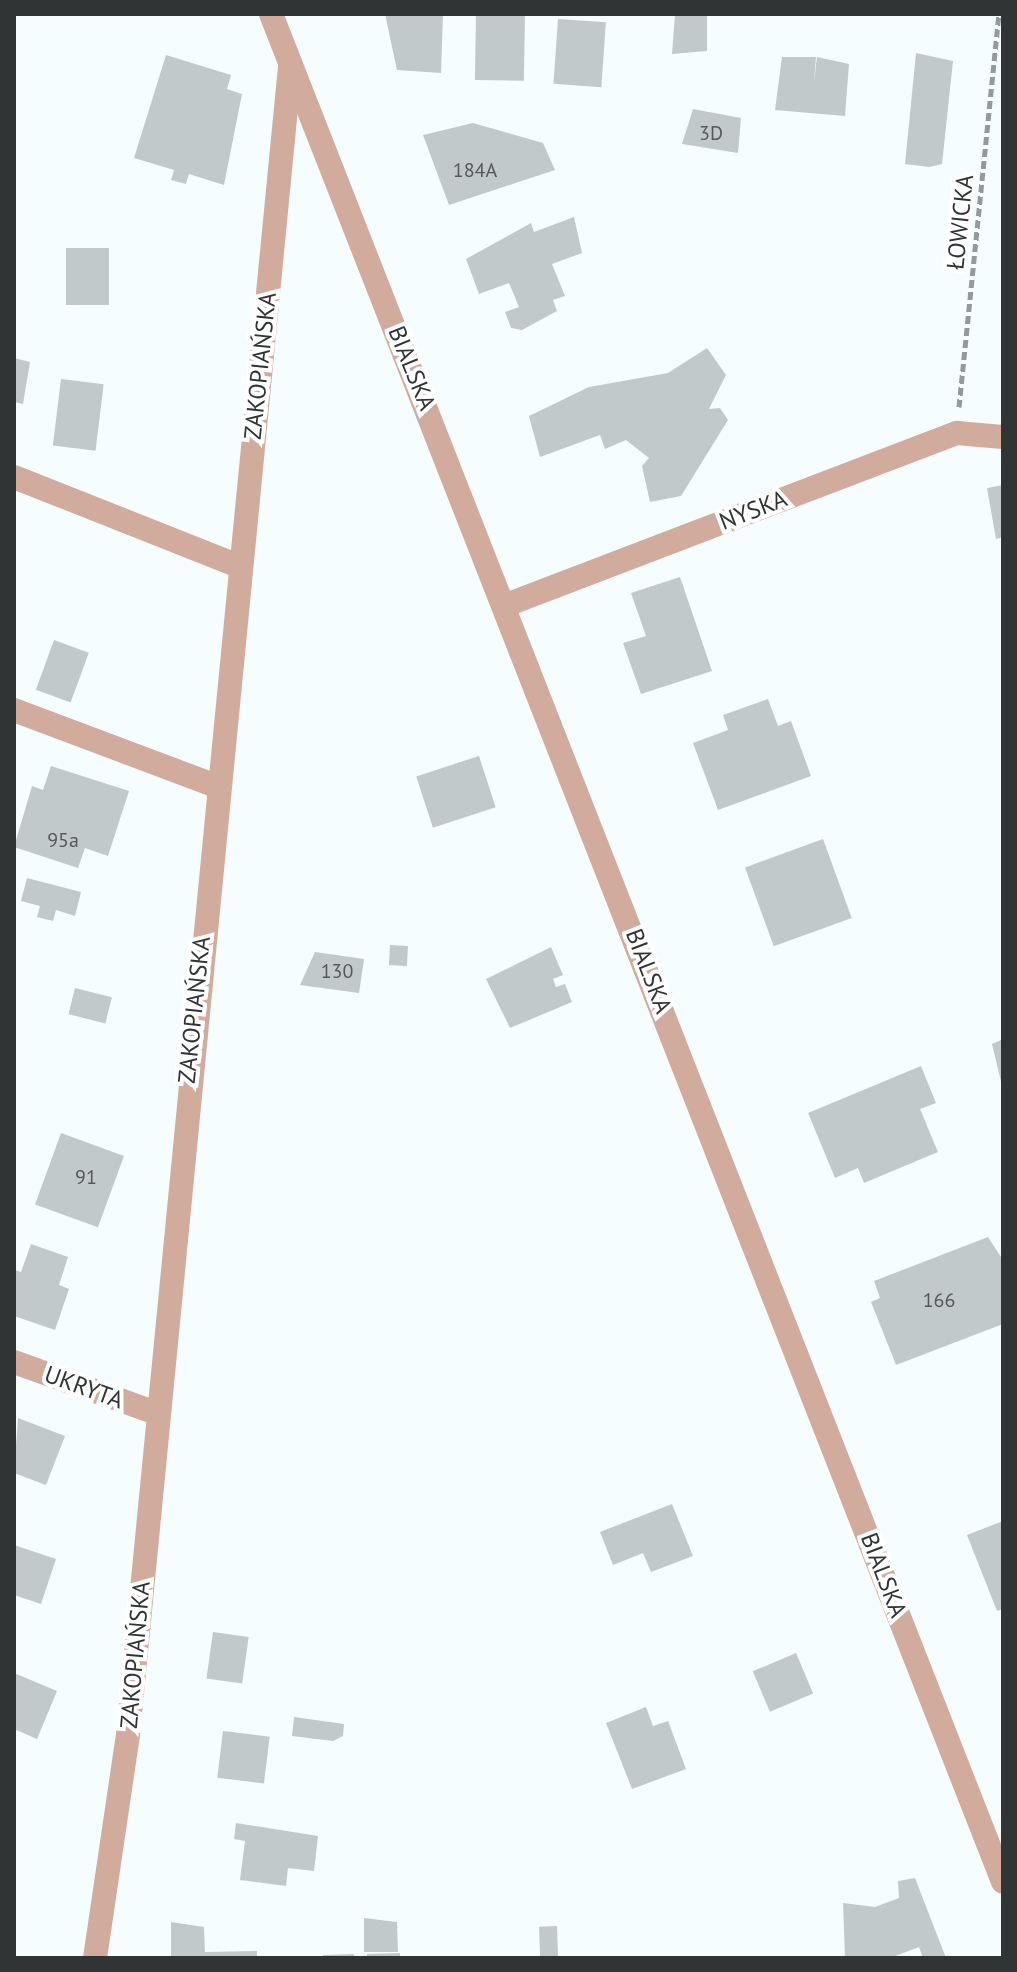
<!DOCTYPE html>
<html>
<head>
<meta charset="utf-8">
<style>
  body { margin:0 }
  #map { position:relative; width:1017px; height:1972px; overflow:hidden; background:#f5fdfe; font-family:"PT Sans",sans-serif }
  div>[style] { position:absolute }
  .building>* { inset:0; background:#c1c9ca; transform-origin:0 0 }
  .path>* { height:5px; margin-top:-2.5px; transform-origin:0; background:repeating-linear-gradient(90deg,#949a9b 0 8px,transparent 0 12px) }
  .minor>* { height:24px; margin:-12px; padding:0 12px; transform-origin:12px; border-radius:12px; background:#d1ab9c }
  span { translate:-50% -50%; white-space:nowrap; text-align:center; line-height:1.15; -webkit-text-stroke:8px #fff; paint-order:stroke }
  .number-label { font-size:20px; color:#55595a }
  .number-label span { -webkit-text-stroke-width:0 }
  .street-label { font-size:24px; color:#313435 }
  .frame { position:absolute; inset:0; border:16px solid #313435; pointer-events:none }
</style>
</head>
<body>
<div id="map">
  <div class="building">
    <i style="clip-path:polygon(385px 14px,443px 14px,441px 73px,397px 70px)"></i>
    <i style="left:476px;top:14px;width:49px;height:66px;rotate:1deg"></i>
    <i style="clip-path:polygon(675px 14px,707px 14px,707px 51px,672px 54px)"></i>
    <i style="left:558px;top:19px;width:48px;height:65px;rotate:4deg"></i>
    <i style="clip-path:polygon(916px 53px,953px 61px,942px 164px,929px 167px,905px 164px)"></i>
    <i style="clip-path:polygon(166px 55px,231px 75px,227px 89px,242px 94px,224px 185px,189px 174px,186px 184px,171px 180px,174px 170px,134px 158px)"></i>
    <i style="clip-path:polygon(782px 57px,816px 57px,814px 81px,817px 57px,849px 64px,845px 116px,775px 110px)"></i>
    <i style="clip-path:polygon(693px 109px,741px 118px,738px 153px,682px 144px)"></i>
    <i style="clip-path:polygon(473px 123px,543px 143px,555px 170px,449px 205px,423px 135px)"></i>
    <i style="clip-path:polygon(574px 217px,582px 253px,552px 264px,565px 296px,553px 300px,557px 311px,522px 330px,511px 328px,505px 312px,519px 307px,509px 283px,479px 294px,466px 259px,531px 223px,534px 232px)"></i>
    <i style="left:66px;top:248px;width:43px;height:57px"></i>
    <i style="clip-path:polygon(707px 348px,726px 375px,709px 409px,720px 408px,728px 420px,681px 496px,650px 502px,642px 466px,649px 458px,626px 440px,605px 449px,600px 435px,540px 457px,529px 416px,589px 387px,668px 373px)"></i>
    <i style="clip-path:polygon(14px 358px,30px 362px,23px 404px,14px 402px)"></i>
    <i style="left:61px;top:379px;width:43px;height:67px;rotate:7deg"></i>
    <i style="clip-path:polygon(1003px 485px,1003px 537px,996px 539px,987px 488px)"></i>
    <i style="clip-path:polygon(680px 577px,712px 671px,641px 694px,623px 643px,646px 636px,631px 593px)"></i>
    <i style="left:54px;top:640px;width:37px;height:53px;rotate:20deg"></i>
    <i style="clip-path:polygon(768px 699px,778px 726px,791px 721px,811px 776px,718px 810px,693px 743px,728px 730px,723px 715px)"></i>
    <i style="left:479px;top:756px;width:54px;height:66px;rotate:72deg"></i>
    <i style="clip-path:polygon(51px 766px,129px 791px,108px 856px,85px 848px,78px 868px,14px 847px,32px 786px,43px 790px)"></i>
    <i style="left:823px;top:839px;width:84px;height:83px;rotate:70deg"></i>
    <i style="clip-path:polygon(27px 878px,81px 892px,75px 916px,56px 910px,53px 921px,37px 917px,40px 906px,21px 901px)"></i>
    <i style="left:390px;top:945px;width:18px;height:20px;rotate:3deg"></i>
    <i style="clip-path:polygon(551px 947px,563px 975px,553px 979px,556px 987px,565px 984px,572px 1002px,510px 1028px,486px 979px)"></i>
    <i style="clip-path:polygon(315px 952px,364px 959px,359px 993px,300px 985px)"></i>
    <i style="left:75px;top:988px;width:38px;height:27px;rotate:14deg"></i>
    <i style="clip-path:polygon(1003px 1039px,1003px 1090px,992px 1044px)"></i>
    <i style="clip-path:polygon(921px 1066px,936px 1103px,920px 1109px,938px 1152px,864px 1183px,858px 1168px,835px 1178px,808px 1113px)"></i>
    <i style="left:61px;top:1133px;width:67px;height:76px;rotate:20deg"></i>
    <i style="clip-path:polygon(988px 1237px,1003px 1260px,1003px 1324px,896px 1365px,871px 1302px,880px 1298px,874px 1281px)"></i>
    <i style="clip-path:polygon(31px 1244px,68px 1257px,59px 1285px,69px 1289px,55px 1330px,14px 1316px,14px 1270px,21px 1272px)"></i>
    <i style="clip-path:polygon(18px 1418px,65px 1436px,46px 1485px,14px 1473px)"></i>
    <i style="clip-path:polygon(672px 1504px,693px 1556px,651px 1572px,643px 1553px,613px 1565px,600px 1532px)"></i>
    <i style="clip-path:polygon(1003px 1521px,1003px 1609px,997px 1611px,967px 1535px)"></i>
    <i style="clip-path:polygon(14px 1545px,56px 1559px,41px 1604px,14px 1595px)"></i>
    <i style="left:213px;top:1632px;width:36px;height:47px;rotate:8deg"></i>
    <i style="left:796px;top:1653px;width:44px;height:47px;rotate:67deg"></i>
    <i style="clip-path:polygon(14px 1673px,57px 1691px,37px 1739px,14px 1729px)"></i>
    <i style="clip-path:polygon(646px 1707px,653px 1726px,668px 1721px,686px 1769px,632px 1789px,606px 1723px)"></i>
    <i style="clip-path:polygon(294px 1717px,344px 1724px,343px 1736px,333px 1741px,292px 1736px)"></i>
    <i style="left:223px;top:1731px;width:47px;height:47px;rotate:7deg"></i>
    <i style="clip-path:polygon(236px 1823px,318px 1836px,314px 1871px,288px 1868px,286px 1886px,240px 1880px,245px 1841px,234px 1839px)"></i>
    <i style="clip-path:polygon(915px 1878px,946px 1958px,923px 1958px,919px 1947px,890px 1958px,845px 1958px,843px 1903px,875px 1907px,899px 1898px,898px 1881px)"></i>
    <i style="clip-path:polygon(364px 1918px,397px 1922px,398px 1952px,364px 1952px)"></i>
    <i style="clip-path:polygon(171px 1922px,204px 1927px,205px 1952px,257px 1951px,257px 1958px,171px 1958px)"></i>
    <i style="left:557px;top:1926px;width:32px;height:18px;rotate:88deg"></i>
    <i style="clip-path:polygon(400px 1953px,400px 1958px,367px 1958px,367px 1954px)"></i>
    <i style="clip-path:polygon(354px 1954px,354px 1958px,323px 1958px,323px 1955px)"></i>
  </div>
  <div class="path">
    <i style="left:959px;top:407px;width:395px;rotate:-84.2deg"></i>
  </div>
  <div class="minor">
    <i style="left:271px;top:14px;width:2006px;rotate:68.6deg"></i>
    <i style="left:14px;top:477px;width:242px;rotate:21.6deg"></i>
    <i style="left:506px;top:605px;width:483px;rotate:-20.9deg"></i>
    <i style="left:957px;top:433px;width:46px;rotate:5deg"></i>
    <i style="left:14px;top:710px;width:216px;rotate:20.6deg"></i>
    <i style="left:14px;top:1362px;width:149px;rotate:19.7deg"></i>
    <i style="left:95px;top:1958px;width:226px;rotate:-81.6deg"></i>
    <i style="left:128px;top:1734px;width:1674px;rotate:-84.45deg"></i>
  </div>
  <div class="number-label">
    <span style="left:711px;top:133px">3D</span>
    <span style="left:475px;top:170px">184A</span>
    <span style="left:63px;top:840px">95a</span>
    <span style="left:337px;top:971px">130</span>
    <span style="left:86px;top:1177px">91</span>
    <span style="left:939px;top:1300px">166</span>
  </div>
  <div class="street-label">
    <span style="left:960px;top:222px;rotate:-84deg">ŁOWICKA</span>
    <span style="left:260px;top:366px;rotate:-84deg">ZAKOPIAŃSKA</span>
    <span style="left:412px;top:368px;rotate:68deg">BIALSKA</span>
    <span style="left:753px;top:510px;rotate:-21deg">NYSKA</span>
    <span style="left:649px;top:971px;rotate:69deg">BIALSKA</span>
    <span style="left:194px;top:1010px;rotate:-84deg">ZAKOPIAŃSKA</span>
    <span style="left:84px;top:1387px;rotate:20deg">UKRYTA</span>
    <span style="left:884px;top:1575px;rotate:69deg">BIALSKA</span>
    <span style="left:135px;top:1655px;rotate:-85deg">ZAKOPIAŃSKA</span>
  </div>
  <div class="frame"></div>
</div>
</body>
</html>
